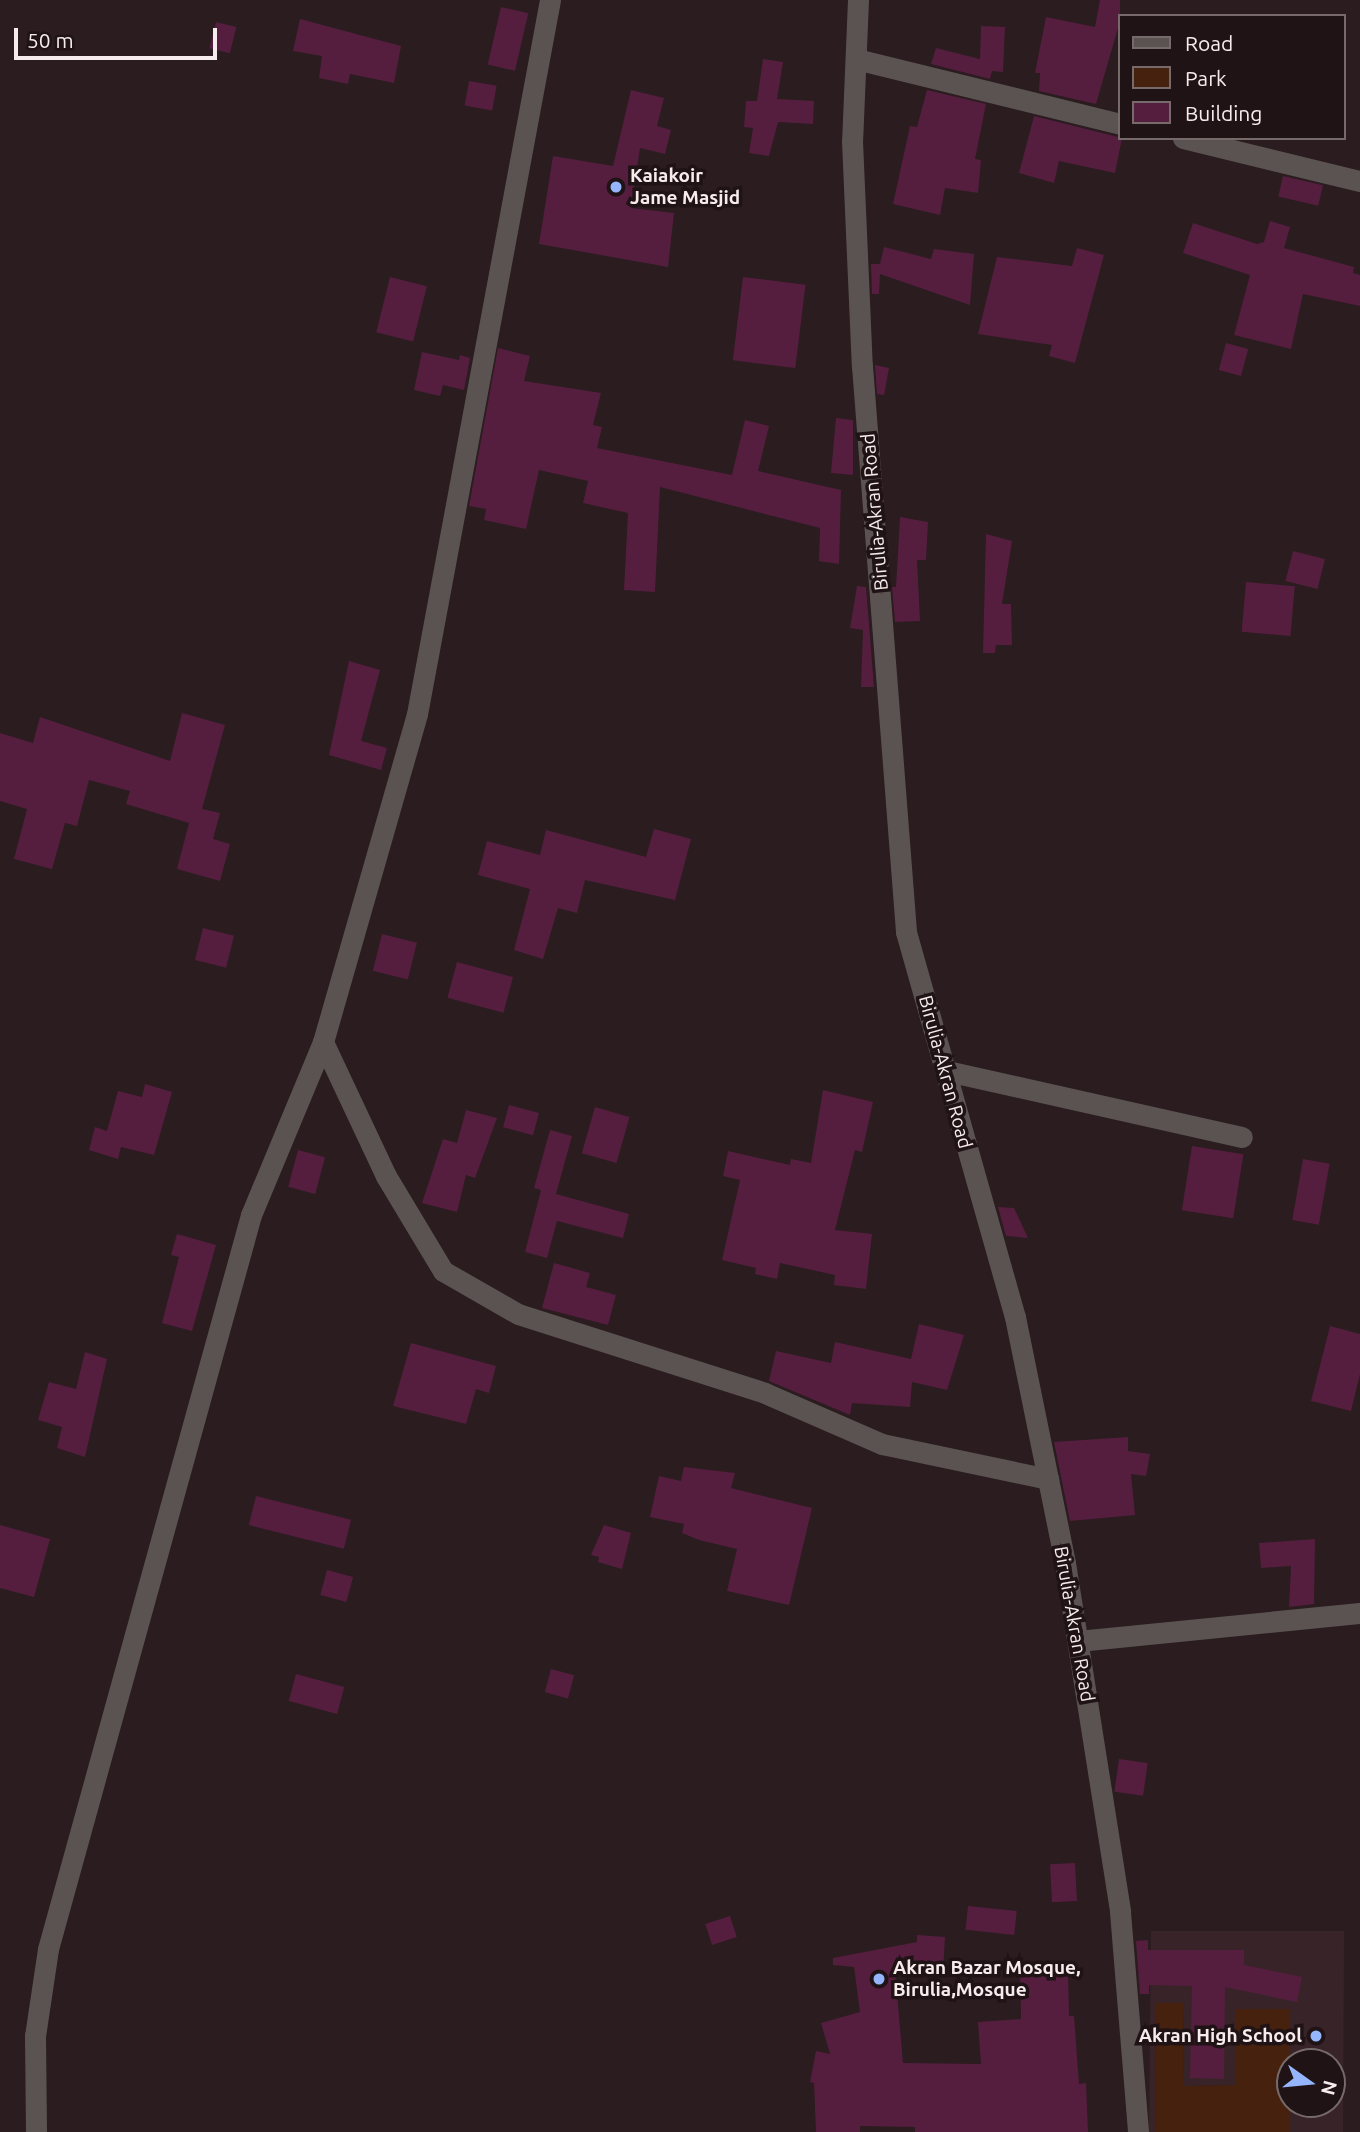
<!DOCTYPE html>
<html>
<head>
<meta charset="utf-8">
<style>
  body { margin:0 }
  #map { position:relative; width:1360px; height:2132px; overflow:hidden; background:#2a1c1f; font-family:Ubuntu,sans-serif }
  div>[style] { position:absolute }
  .built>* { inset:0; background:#382428 }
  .green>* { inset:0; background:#46220e }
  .building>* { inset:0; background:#551e3f; transform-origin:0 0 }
  .minor>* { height:21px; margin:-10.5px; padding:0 10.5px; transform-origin:10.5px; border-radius:10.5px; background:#5b5352 }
  .tertiary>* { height:21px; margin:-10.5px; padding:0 10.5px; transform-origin:10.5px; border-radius:10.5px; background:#5b5352 }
  .dots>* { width:19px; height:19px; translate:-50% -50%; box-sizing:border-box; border:4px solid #201315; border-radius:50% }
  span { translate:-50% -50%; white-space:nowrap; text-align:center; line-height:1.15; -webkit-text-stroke:7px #201315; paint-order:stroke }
  .poi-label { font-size:19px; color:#f6eced; font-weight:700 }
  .left { translate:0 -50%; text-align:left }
  .right { translate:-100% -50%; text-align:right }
  .street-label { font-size:19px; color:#f6eced }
  .legend { position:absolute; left:1118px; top:14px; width:228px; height:126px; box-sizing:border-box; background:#201315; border:2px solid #766a6b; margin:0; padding:9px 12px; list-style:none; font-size:21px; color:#f6eced }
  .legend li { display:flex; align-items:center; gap:14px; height:35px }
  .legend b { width:35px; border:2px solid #766a6b }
  .north { position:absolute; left:1276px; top:2048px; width:70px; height:70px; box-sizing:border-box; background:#201315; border:2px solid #766a6b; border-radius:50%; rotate:105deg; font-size:19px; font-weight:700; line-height:28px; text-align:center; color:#f6eced }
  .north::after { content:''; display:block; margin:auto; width:24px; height:32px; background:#95b6fd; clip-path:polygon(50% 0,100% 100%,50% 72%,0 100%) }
  .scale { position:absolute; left:14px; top:28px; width:203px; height:32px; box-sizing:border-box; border:4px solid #f6eced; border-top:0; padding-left:9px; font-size:21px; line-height:24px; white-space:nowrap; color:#f6eced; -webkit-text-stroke:5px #201315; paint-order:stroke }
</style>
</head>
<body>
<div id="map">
  <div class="built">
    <i style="clip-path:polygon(evenodd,1151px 1931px,1344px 1931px,1343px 2132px,1289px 2132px,1288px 2009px,1235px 2085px,1184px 2086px,1183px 2003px,1155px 2003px,1156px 2132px,1149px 2132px,1151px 1931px,1290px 2062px,1332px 2062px,1332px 2104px,1290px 2104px,1290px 2062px)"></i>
  </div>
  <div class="green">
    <i style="clip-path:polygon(1155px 2003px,1183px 2003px,1184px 2086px,1235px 2085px,1235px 2009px,1289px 2009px,1289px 2132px,1156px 2132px)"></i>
  </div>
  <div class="building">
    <i style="clip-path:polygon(1100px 0,1120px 0,1120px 21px,1096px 104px,1039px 91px,1040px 73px,1035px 73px,1046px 17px,1095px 27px)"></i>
    <i style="left:501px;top:7px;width:28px;height:59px;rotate:13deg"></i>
    <i style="clip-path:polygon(300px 19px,401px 46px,394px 83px,350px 74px,348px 84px,319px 78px,322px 56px,293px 51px)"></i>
    <i style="left:216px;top:22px;width:21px;height:27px;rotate:14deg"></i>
    <i style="clip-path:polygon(981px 26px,1005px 27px,1003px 72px,992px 71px,990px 79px,931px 64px,936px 48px,980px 59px)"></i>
    <i style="clip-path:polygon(763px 59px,783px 62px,777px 99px,814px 101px,813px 124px,778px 122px,769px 156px,749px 153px,753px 128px,744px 127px,746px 101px,757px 101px)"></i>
    <i style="left:469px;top:81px;width:28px;height:25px;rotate:10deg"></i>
    <i style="clip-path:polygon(631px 90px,664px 98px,657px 126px,671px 130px,665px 154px,640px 148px,631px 208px,674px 213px,668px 267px,539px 244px,553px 156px,613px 166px)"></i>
    <i style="clip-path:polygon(927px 90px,986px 104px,975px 159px,981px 160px,978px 193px,945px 188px,940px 215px,893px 204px,910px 126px,917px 127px)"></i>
    <i style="clip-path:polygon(1034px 116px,1122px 138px,1115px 173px,1059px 161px,1054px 183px,1019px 173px)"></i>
    <i style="left:1283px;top:176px;width:41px;height:21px;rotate:13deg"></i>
    <i style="clip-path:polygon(1270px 221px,1290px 227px,1284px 248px,1354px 267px,1353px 273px,1360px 275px,1360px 306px,1303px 294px,1291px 349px,1234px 335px,1250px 275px,1183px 253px,1193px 223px,1257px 244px,1264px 242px)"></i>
    <i style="clip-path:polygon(884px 247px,931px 259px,934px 249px,974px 254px,970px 305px,880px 274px,879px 294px,872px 294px,871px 264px,880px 264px)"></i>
    <i style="clip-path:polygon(1077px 248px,1104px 255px,1075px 363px,1049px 356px,1052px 345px,978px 334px,997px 257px,1072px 266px)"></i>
    <i style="left:390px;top:277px;width:38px;height:57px;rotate:14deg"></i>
    <i style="left:743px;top:277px;width:63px;height:84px;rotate:7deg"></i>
    <i style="left:1226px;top:343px;width:23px;height:28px;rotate:15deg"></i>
    <i style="clip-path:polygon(498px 348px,530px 356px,524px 381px,601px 393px,593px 425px,602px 427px,597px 448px,732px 475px,745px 420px,769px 426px,758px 471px,841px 490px,839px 564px,819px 561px,820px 528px,660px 487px,655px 592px,624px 590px,628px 513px,583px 503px,588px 481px,539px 470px,526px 529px,484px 520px,486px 509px,469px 506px)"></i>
    <i style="clip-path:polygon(422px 352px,459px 360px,460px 355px,470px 358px,464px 390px,443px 385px,440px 396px,414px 390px)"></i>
    <i style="clip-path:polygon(875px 365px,889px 368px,884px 395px,877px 394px)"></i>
    <i style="clip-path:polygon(836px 418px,853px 420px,853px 475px,831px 473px)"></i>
    <i style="clip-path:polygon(900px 517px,928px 522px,926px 560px,917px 560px,920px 621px,895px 622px,892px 587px,896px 587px)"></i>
    <i style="clip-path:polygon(986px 534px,1012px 541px,1002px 604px,1011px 604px,1012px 645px,996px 645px,995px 653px,983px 653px)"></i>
    <i style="left:1293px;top:551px;width:33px;height:31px;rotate:14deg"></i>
    <i style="left:1246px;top:582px;width:49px;height:50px;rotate:5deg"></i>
    <i style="clip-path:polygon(857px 586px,866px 587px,874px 687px,861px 687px,863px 630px,850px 628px)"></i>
    <i style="clip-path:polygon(349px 661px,380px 670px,361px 741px,387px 748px,381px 770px,329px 755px)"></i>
    <i style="clip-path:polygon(182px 713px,225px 725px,202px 809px,220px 813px,213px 839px,230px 844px,220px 881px,177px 869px,189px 823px,126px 804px,130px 791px,89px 780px,77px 826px,65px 823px,52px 869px,14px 859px,27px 809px,0 801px,0 733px,33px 743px,40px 717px,170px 761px)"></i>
    <i style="clip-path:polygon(654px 829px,691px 839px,675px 900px,585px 880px,577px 913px,558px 908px,543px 959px,514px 950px,530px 889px,478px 875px,487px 841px,540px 855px,546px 830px,646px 857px)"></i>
    <i style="left:203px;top:928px;width:32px;height:33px;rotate:14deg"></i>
    <i style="left:382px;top:934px;width:36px;height:38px;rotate:14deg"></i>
    <i style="left:457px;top:962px;width:58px;height:37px;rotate:15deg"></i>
    <i style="clip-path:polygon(145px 1084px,172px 1092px,154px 1155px,121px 1147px,118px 1159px,89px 1150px,95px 1127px,107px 1131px,118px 1091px,142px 1097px)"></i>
    <i style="clip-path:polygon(823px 1090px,873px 1102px,862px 1152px,855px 1150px,835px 1230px,872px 1234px,866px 1289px,834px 1285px,835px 1275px,780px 1263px,777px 1279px,755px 1274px,756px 1268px,722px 1260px,740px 1180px,723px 1176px,728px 1151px,790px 1165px,791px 1159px,811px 1163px)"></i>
    <i style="left:509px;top:1105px;width:31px;height:23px;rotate:15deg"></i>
    <i style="left:595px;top:1107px;width:36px;height:48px;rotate:16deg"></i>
    <i style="clip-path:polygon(466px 1110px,497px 1118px,475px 1178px,466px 1175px,457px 1212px,422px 1203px,443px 1139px,457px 1143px)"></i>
    <i style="clip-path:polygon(550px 1130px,572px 1136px,556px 1194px,629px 1214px,623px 1238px,557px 1221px,547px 1258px,525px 1252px,541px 1190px,534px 1188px)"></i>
    <i style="left:1192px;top:1146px;width:52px;height:65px;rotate:9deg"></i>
    <i style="left:298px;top:1150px;width:28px;height:38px;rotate:15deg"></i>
    <i style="left:1303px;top:1159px;width:27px;height:62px;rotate:10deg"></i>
    <i style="clip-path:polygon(998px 1207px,1014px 1208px,1028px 1238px,1006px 1236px)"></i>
    <i style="clip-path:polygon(177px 1234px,216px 1245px,192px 1331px,162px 1323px,179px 1257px,171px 1255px)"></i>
    <i style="clip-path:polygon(554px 1263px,590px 1273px,586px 1287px,616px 1295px,608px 1325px,542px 1308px)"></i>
    <i style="clip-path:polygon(919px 1324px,964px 1335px,947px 1390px,912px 1382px,910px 1407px,852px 1403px,850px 1415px,769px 1381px,776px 1351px,831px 1363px,835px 1342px,911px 1359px)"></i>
    <i style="clip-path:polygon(1330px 1326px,1360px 1334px,1360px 1374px,1351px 1411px,1311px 1401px)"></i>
    <i style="clip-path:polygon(411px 1343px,496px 1366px,489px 1393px,476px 1389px,466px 1424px,393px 1406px)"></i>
    <i style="clip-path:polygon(85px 1352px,107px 1359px,85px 1457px,57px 1448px,62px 1427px,38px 1420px,49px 1382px,76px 1389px)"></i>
    <i style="clip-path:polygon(1128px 1437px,1128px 1451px,1150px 1454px,1146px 1476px,1131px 1474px,1135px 1515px,1070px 1521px,1054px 1442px)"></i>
    <i style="clip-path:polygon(684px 1467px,735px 1473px,731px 1488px,812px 1508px,789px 1605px,727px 1591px,737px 1549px,699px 1540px,682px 1533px,684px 1524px,650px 1517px,659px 1476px,681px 1481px)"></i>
    <i style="left:256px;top:1496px;width:98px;height:30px;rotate:14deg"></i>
    <i style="clip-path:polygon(0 1525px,50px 1539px,34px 1597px,0 1588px)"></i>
    <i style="clip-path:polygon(604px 1525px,631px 1533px,622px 1569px,598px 1562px,599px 1557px,591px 1555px)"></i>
    <i style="clip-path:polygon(1315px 1539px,1314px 1604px,1289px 1607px,1291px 1566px,1261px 1568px,1259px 1543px)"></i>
    <i style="left:327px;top:1570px;width:27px;height:26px;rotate:15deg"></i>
    <i style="left:551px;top:1669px;width:24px;height:24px;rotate:15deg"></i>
    <i style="left:296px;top:1674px;width:50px;height:28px;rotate:15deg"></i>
    <i style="left:1119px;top:1759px;width:29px;height:33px;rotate:8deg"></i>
    <i style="left:1075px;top:1863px;width:38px;height:25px;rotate:87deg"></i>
    <i style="left:968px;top:1906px;width:49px;height:24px;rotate:6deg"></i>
    <i style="left:730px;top:1916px;width:22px;height:26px;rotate:72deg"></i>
    <i style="clip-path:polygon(917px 1935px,945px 1937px,943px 1973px,895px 1970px,903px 2063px,981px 2064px,978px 2022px,1021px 2019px,1020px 1967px,1068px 1966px,1069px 2016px,1074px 2016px,1079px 2084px,1086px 2083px,1088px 2132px,915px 2132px,915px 2127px,860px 2126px,860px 2132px,816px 2132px,814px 2083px,810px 2082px,816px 2051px,830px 2054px,821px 2023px,860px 2012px,854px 1967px,833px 1965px,833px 1958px,917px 1942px)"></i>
    <i style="clip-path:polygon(1148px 1940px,1148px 1950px,1244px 1950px,1244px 1965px,1302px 1977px,1297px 2002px,1225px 1987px,1224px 2079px,1190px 2078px,1192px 1986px,1149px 1985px,1149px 1994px,1140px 1994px,1136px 1941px)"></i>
  </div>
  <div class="minor">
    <i style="left:856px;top:59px;width:272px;rotate:13.8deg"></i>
    <i style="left:1183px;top:138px;width:182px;rotate:13.7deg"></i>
    <i style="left:323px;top:1042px;width:148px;rotate:64.8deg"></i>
    <i style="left:386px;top:1176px;width:111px;rotate:59deg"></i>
    <i style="left:443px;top:1271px;width:86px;rotate:29.8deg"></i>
    <i style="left:518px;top:1314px;width:259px;rotate:17.7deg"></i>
    <i style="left:765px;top:1393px;width:128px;rotate:23.6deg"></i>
    <i style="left:882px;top:1444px;width:170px;rotate:11.9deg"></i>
    <i style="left:947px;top:1071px;width:302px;rotate:12.6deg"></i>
    <i style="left:1078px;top:1641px;width:283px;rotate:-5.7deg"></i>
    <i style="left:36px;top:2132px;width:96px;rotate:-90.6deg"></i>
    <i style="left:35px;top:2036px;width:88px;rotate:-81.5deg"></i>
    <i style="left:48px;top:1949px;width:762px;rotate:-74.54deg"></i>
    <i style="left:251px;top:1215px;width:187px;rotate:-67.4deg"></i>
    <i style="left:323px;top:1042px;width:341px;rotate:-74deg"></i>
    <i style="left:417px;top:714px;width:726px;rotate:-79.45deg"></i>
  </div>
  <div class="tertiary">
    <i style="left:858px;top:0;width:141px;rotate:92.4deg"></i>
    <i style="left:852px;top:141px;width:225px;rotate:87.5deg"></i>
    <i style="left:862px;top:366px;width:568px;rotate:85.55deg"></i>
    <i style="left:906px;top:932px;width:400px;rotate:74.2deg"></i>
    <i style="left:1015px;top:1317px;width:251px;rotate:78.5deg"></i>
    <i style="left:1065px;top:1563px;width:353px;rotate:81deg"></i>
    <i style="left:1120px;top:1912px;width:221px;rotate:85.3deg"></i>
  </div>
  <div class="dots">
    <i style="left:616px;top:187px;background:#95b6fd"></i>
    <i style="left:879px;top:1979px;background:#95b6fd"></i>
    <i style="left:1316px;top:2036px;background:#95b6fd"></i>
  </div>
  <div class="poi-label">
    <span class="left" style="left:630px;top:187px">Kaiakoir<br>Jame Masjid</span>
    <span class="left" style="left:893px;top:1979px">Akran Bazar Mosque,<br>Birulia,Mosque</span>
    <span class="right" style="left:1302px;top:2036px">Akran High School</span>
  </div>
  <div class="street-label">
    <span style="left:875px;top:512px;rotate:-95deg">Birulia-Akran Road</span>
    <span style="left:945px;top:1072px;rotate:75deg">Birulia-Akran Road</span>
    <span style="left:1074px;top:1624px;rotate:80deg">Birulia-Akran Road</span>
  </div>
  <ul class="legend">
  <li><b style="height:9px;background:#5b5352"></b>Road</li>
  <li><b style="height:19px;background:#46220e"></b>Park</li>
  <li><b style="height:19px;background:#551e3f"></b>Building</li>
  </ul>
  <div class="north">N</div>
  <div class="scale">50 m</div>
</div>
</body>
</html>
